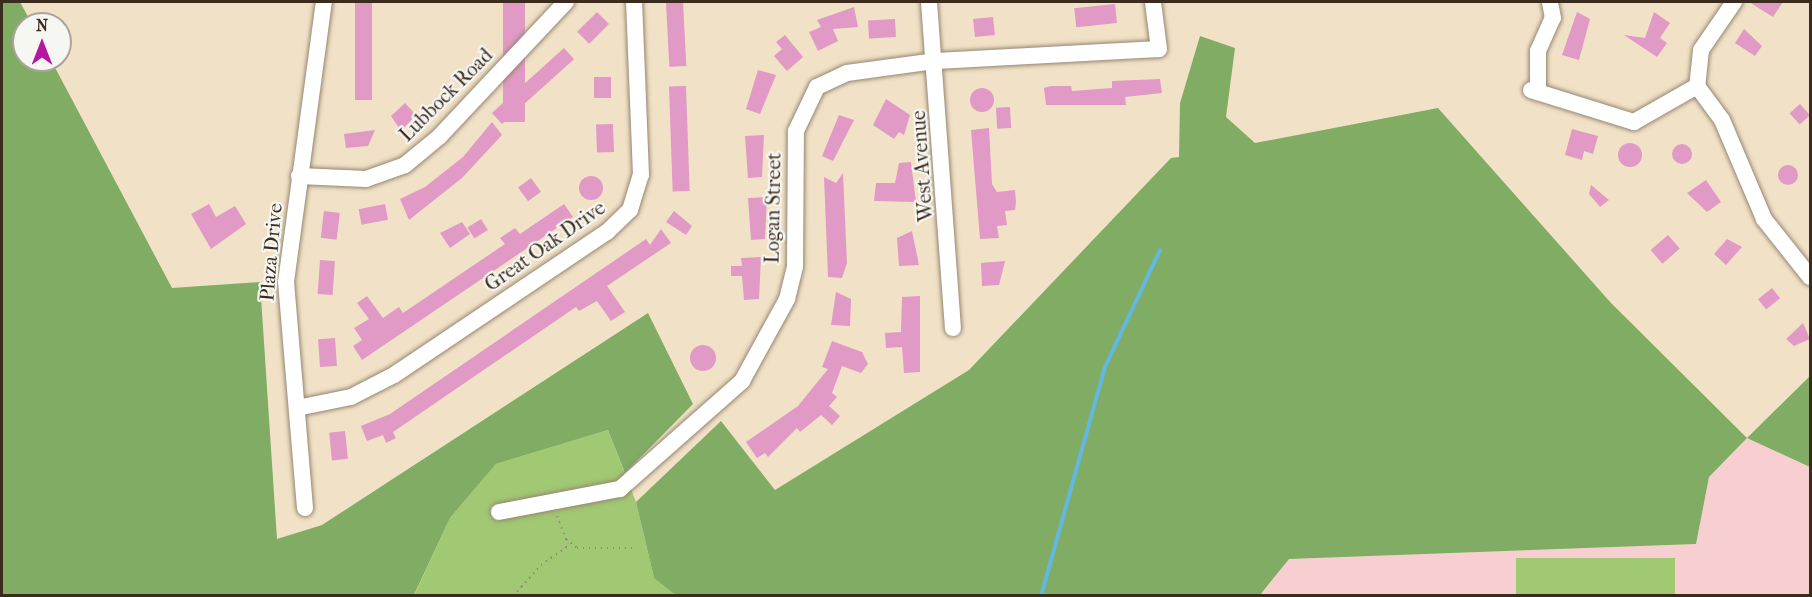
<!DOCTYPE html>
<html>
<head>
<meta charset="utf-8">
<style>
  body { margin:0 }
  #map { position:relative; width:1812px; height:597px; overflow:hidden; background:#f1e2c7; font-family:"IM FELL French Canon",serif }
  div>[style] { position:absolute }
  .built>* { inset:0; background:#f7cfd1 }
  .green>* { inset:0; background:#a1c872; transform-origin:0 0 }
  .forest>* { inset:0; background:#80ac64 }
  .stream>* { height:4px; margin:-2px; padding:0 2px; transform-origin:2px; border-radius:2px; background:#63b8df }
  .building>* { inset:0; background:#e199c5; transform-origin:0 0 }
  .round { border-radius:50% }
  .path>* { height:2px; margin-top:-1px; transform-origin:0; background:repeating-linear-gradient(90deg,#968672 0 1.5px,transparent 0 6px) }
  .roads { filter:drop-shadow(0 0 2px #968672) drop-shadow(0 0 2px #968672) }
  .minor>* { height:16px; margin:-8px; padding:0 8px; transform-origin:8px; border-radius:8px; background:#fff }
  span { translate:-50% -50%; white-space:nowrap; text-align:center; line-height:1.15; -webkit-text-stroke:4.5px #f6f6f2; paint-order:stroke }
  .street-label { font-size:20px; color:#3b2a1e }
  .frame { position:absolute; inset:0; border:3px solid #3b2a1e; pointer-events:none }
  .north { position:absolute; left:12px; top:12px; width:60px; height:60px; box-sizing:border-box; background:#f6f6f2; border:2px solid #aba49d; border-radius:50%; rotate:0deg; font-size:16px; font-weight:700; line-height:24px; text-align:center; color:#3b2a1e }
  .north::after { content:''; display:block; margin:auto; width:21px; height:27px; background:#b5179e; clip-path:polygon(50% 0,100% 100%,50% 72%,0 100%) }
</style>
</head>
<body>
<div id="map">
  <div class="built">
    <i style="clip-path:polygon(1747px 438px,1810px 467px,1810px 595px,1260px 596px,1289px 559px,1696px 544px,1709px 477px)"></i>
  </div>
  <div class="green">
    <i style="clip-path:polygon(608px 430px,636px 502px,654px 578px,677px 595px,414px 596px,450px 518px,496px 464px)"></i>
    <i style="left:1516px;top:558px;width:159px;height:37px"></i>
  </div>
  <div class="forest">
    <i style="clip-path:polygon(2px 2px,20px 2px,32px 24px,24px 24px,24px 60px,51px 60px,172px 288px,260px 282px,277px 539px,322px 525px,648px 313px,693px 404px,625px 473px,608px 430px,496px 464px,450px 518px,414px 595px,2px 595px)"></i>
    <i style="clip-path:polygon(1200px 36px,1235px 48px,1226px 117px,1255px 143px,1438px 108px,1611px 303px,1747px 438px,1810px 376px,1810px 467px,1747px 438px,1709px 477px,1696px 544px,1289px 559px,1260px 595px,677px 596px,654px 578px,636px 502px,721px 421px,775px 490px,969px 370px,1171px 158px,1179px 157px,1180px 103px)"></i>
  </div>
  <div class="stream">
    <i style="left:1041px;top:596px;width:238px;rotate:-74.4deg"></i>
    <i style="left:1105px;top:367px;width:129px;rotate:-64.8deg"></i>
  </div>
  <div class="building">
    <i style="left:355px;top:2px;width:17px;height:98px"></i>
    <i style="left:503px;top:2px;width:22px;height:120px"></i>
    <i style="left:683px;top:2px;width:64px;height:17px;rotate:87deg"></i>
    <i style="clip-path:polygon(1749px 2px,1783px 2px,1773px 17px)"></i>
    <i style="left:1115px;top:4px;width:19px;height:41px;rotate:84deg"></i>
    <i style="clip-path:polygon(854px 7px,858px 27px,833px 29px,838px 41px,818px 51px,809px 32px,821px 27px,817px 20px)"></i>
    <i style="left:597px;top:12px;width:17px;height:28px;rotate:45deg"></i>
    <i style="clip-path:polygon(1577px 12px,1590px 19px,1579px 60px,1562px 55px)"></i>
    <i style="clip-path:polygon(1654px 12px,1670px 23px,1660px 38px,1667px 43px,1657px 57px,1624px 35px,1645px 38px)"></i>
    <i style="left:993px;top:17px;width:18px;height:20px;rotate:84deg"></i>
    <i style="left:895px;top:19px;width:18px;height:27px;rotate:87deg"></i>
    <i style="clip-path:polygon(1744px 29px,1762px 46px,1755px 56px,1735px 43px)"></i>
    <i style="clip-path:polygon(785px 35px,803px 57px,787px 71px,774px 56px,782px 49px,776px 42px)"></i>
    <i style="left:564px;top:48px;width:15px;height:97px;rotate:48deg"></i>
    <i style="clip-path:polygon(758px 70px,776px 75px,760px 114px,746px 109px)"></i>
    <i style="left:611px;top:77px;width:21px;height:17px;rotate:90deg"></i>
    <i style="clip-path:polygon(1160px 79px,1162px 93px,1125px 97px,1126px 105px,1046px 105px,1044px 88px,1051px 86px,1071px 86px,1072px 91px,1112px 88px,1112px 81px)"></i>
    <i style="left:686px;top:86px;width:105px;height:17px;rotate:88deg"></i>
    <i class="round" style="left:970px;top:88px;width:24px;height:24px"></i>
    <i style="clip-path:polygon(886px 99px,910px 115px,904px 135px,899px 132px,894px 139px,873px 125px)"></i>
    <i style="clip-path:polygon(405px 103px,416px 115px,401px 131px,391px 116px)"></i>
    <i style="left:1800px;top:104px;width:15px;height:14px;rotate:48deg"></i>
    <i style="left:1010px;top:107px;width:21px;height:14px;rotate:87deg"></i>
    <i style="clip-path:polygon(839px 115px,854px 120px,833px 161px,822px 156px)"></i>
    <i style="clip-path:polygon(492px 122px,502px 135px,462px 178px,409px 220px,400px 199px,425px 187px,463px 157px)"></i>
    <i style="left:613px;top:124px;width:28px;height:17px;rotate:88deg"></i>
    <i style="clip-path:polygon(989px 128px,992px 184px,997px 192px,1015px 190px,1016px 202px,1015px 210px,1005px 211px,1007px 225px,997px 226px,999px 238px,980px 239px,971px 130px)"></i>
    <i style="clip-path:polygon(1572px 129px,1598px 136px,1593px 154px,1584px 151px,1582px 160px,1565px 155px)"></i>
    <i style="clip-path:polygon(375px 130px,368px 146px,346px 148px,344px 134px)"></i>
    <i style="clip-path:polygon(764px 135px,762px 177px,748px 178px,745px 136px)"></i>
    <i class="round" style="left:1618px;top:143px;width:24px;height:24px"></i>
    <i class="round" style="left:1672px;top:144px;width:20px;height:20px"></i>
    <i style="clip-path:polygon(911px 162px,916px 202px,874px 201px,876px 183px,895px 183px,899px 163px)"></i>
    <i class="round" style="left:1778px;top:165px;width:20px;height:20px"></i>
    <i style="clip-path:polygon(843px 173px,847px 263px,842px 278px,828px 277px,824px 177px,836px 183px)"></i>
    <i class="round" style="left:579px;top:176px;width:24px;height:24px"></i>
    <i style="left:531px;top:178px;width:17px;height:16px;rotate:54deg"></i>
    <i style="clip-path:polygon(1706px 180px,1721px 202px,1707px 212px,1687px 193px)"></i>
    <i style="clip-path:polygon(1591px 185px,1609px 200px,1600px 207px,1589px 194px)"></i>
    <i style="clip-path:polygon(767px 197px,765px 239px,751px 240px,748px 198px)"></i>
    <i style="clip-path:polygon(209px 204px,216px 217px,235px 206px,246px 224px,211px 249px,191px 214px)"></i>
    <i style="left:385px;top:204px;width:16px;height:27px;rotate:79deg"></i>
    <i style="clip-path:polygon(564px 204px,573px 217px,362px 360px,353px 346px,362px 340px,354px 328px,369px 319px,357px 303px,367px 296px,383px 318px,399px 307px,403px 313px,505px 244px,500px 238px,515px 228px,520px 234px)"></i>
    <i style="left:324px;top:211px;width:16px;height:27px;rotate:7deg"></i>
    <i style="clip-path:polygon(674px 211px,692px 226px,686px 235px,666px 222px)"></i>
    <i style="left:481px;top:219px;width:13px;height:16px;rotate:58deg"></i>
    <i style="clip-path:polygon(462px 222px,470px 234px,450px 248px,440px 233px)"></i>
    <i style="clip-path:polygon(661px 229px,671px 243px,607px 286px,625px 312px,611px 321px,597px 301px,579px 311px,576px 307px,393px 432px,396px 438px,386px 443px,383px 435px,367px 441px,361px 426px,390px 414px,646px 239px,650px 245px)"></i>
    <i style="clip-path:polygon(912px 231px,919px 265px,899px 266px,897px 238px)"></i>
    <i style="left:1668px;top:235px;width:18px;height:23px;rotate:49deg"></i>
    <i style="clip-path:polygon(1727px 239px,1742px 247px,1726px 265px,1714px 254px)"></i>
    <i style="clip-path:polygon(761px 257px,759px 299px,744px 300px,742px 276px,731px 276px,731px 266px,742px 266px,741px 258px)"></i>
    <i style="left:320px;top:260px;width:15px;height:34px;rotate:4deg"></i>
    <i style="clip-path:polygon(1005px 261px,999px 285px,982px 286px,981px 263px)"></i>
    <i style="left:1772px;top:288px;width:13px;height:18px;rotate:51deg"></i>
    <i style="clip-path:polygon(836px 292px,851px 299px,850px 326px,831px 325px)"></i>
    <i style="clip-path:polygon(920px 296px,920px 372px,904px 373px,902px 347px,886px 348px,885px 333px,901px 332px,902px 297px)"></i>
    <i style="clip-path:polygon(1803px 323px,1810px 339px,1794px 346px,1786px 339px)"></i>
    <i style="left:335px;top:338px;width:28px;height:17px;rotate:86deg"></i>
    <i style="clip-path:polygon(832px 341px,862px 352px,868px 364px,861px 373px,842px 366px,832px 393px,837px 397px,829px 406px,840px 416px,832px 425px,821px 415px,800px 432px,797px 428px,768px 457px,765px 453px,757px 458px,746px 442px,798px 406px,828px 369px,822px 367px)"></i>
    <i class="round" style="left:690px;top:345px;width:26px;height:26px"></i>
    <i style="left:345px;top:431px;width:28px;height:16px;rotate:84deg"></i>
  </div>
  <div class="path">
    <i style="left:557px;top:516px;width:25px;rotate:69deg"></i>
    <i style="left:566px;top:539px;width:14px;rotate:39deg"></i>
    <i style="left:577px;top:548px;width:56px"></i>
    <i style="left:513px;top:596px;width:42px;rotate:-47.9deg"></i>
    <i style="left:541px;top:565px;width:35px;rotate:-35deg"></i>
  </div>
  <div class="roads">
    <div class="minor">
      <i style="left:929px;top:2px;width:327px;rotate:85.8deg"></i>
      <i style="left:1734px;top:2px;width:58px;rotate:124.5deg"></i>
      <i style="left:1701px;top:50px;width:36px;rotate:96deg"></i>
      <i style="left:1697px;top:86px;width:42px;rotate:53.7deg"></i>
      <i style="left:1722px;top:120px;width:108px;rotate:67deg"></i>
      <i style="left:1764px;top:219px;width:74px;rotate:51.6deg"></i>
      <i style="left:1531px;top:90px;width:108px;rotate:17.3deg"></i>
      <i style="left:1634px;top:122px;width:73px;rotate:-29.7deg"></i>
      <i style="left:1538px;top:92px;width:41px;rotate:-90deg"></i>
      <i style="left:1538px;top:51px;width:36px;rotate:-66deg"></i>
      <i style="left:1553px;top:18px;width:16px;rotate:-101deg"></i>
      <i style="left:299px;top:176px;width:67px;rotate:2.6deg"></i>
      <i style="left:366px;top:179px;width:41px;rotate:-19.7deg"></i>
      <i style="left:405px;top:165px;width:45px;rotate:-39.6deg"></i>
      <i style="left:440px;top:136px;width:184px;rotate:-46.8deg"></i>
      <i style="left:297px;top:408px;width:55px;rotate:-11.5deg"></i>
      <i style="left:351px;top:397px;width:48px;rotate:-27.1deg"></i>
      <i style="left:394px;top:375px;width:257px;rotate:-33.9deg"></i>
      <i style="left:607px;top:232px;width:32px;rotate:-44deg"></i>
      <i style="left:630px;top:210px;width:37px;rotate:-73deg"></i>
      <i style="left:641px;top:175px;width:173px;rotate:-92.3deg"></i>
      <i style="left:305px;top:508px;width:227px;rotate:-94.8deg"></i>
      <i style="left:286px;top:282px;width:283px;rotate:-82.3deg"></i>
      <i style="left:499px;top:512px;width:123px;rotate:-10.8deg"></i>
      <i style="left:620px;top:489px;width:163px;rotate:-41.5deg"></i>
      <i style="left:742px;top:381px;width:94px;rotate:-61.2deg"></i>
      <i style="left:787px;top:299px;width:34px;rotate:-76deg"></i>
      <i style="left:795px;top:266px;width:135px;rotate:-89.6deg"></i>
      <i style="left:796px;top:131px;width:49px;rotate:-64.5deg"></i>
      <i style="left:817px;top:87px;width:33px;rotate:-25deg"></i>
      <i style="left:847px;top:73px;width:90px;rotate:-7.7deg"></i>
      <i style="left:936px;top:61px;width:223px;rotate:-3.1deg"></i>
      <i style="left:1159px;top:49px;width:47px;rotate:-97.3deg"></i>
    </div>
  </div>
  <div class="street-label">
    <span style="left:446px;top:95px;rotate:-45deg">Lubbock Road</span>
    <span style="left:922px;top:166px;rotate:-94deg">West Avenue</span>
    <span style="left:773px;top:208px;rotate:-89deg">Logan Street</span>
    <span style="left:545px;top:246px;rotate:-35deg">Great Oak Drive</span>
    <span style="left:271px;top:252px;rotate:-85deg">Plaza Drive</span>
  </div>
  <div class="frame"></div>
  <div class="north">N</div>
</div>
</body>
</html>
